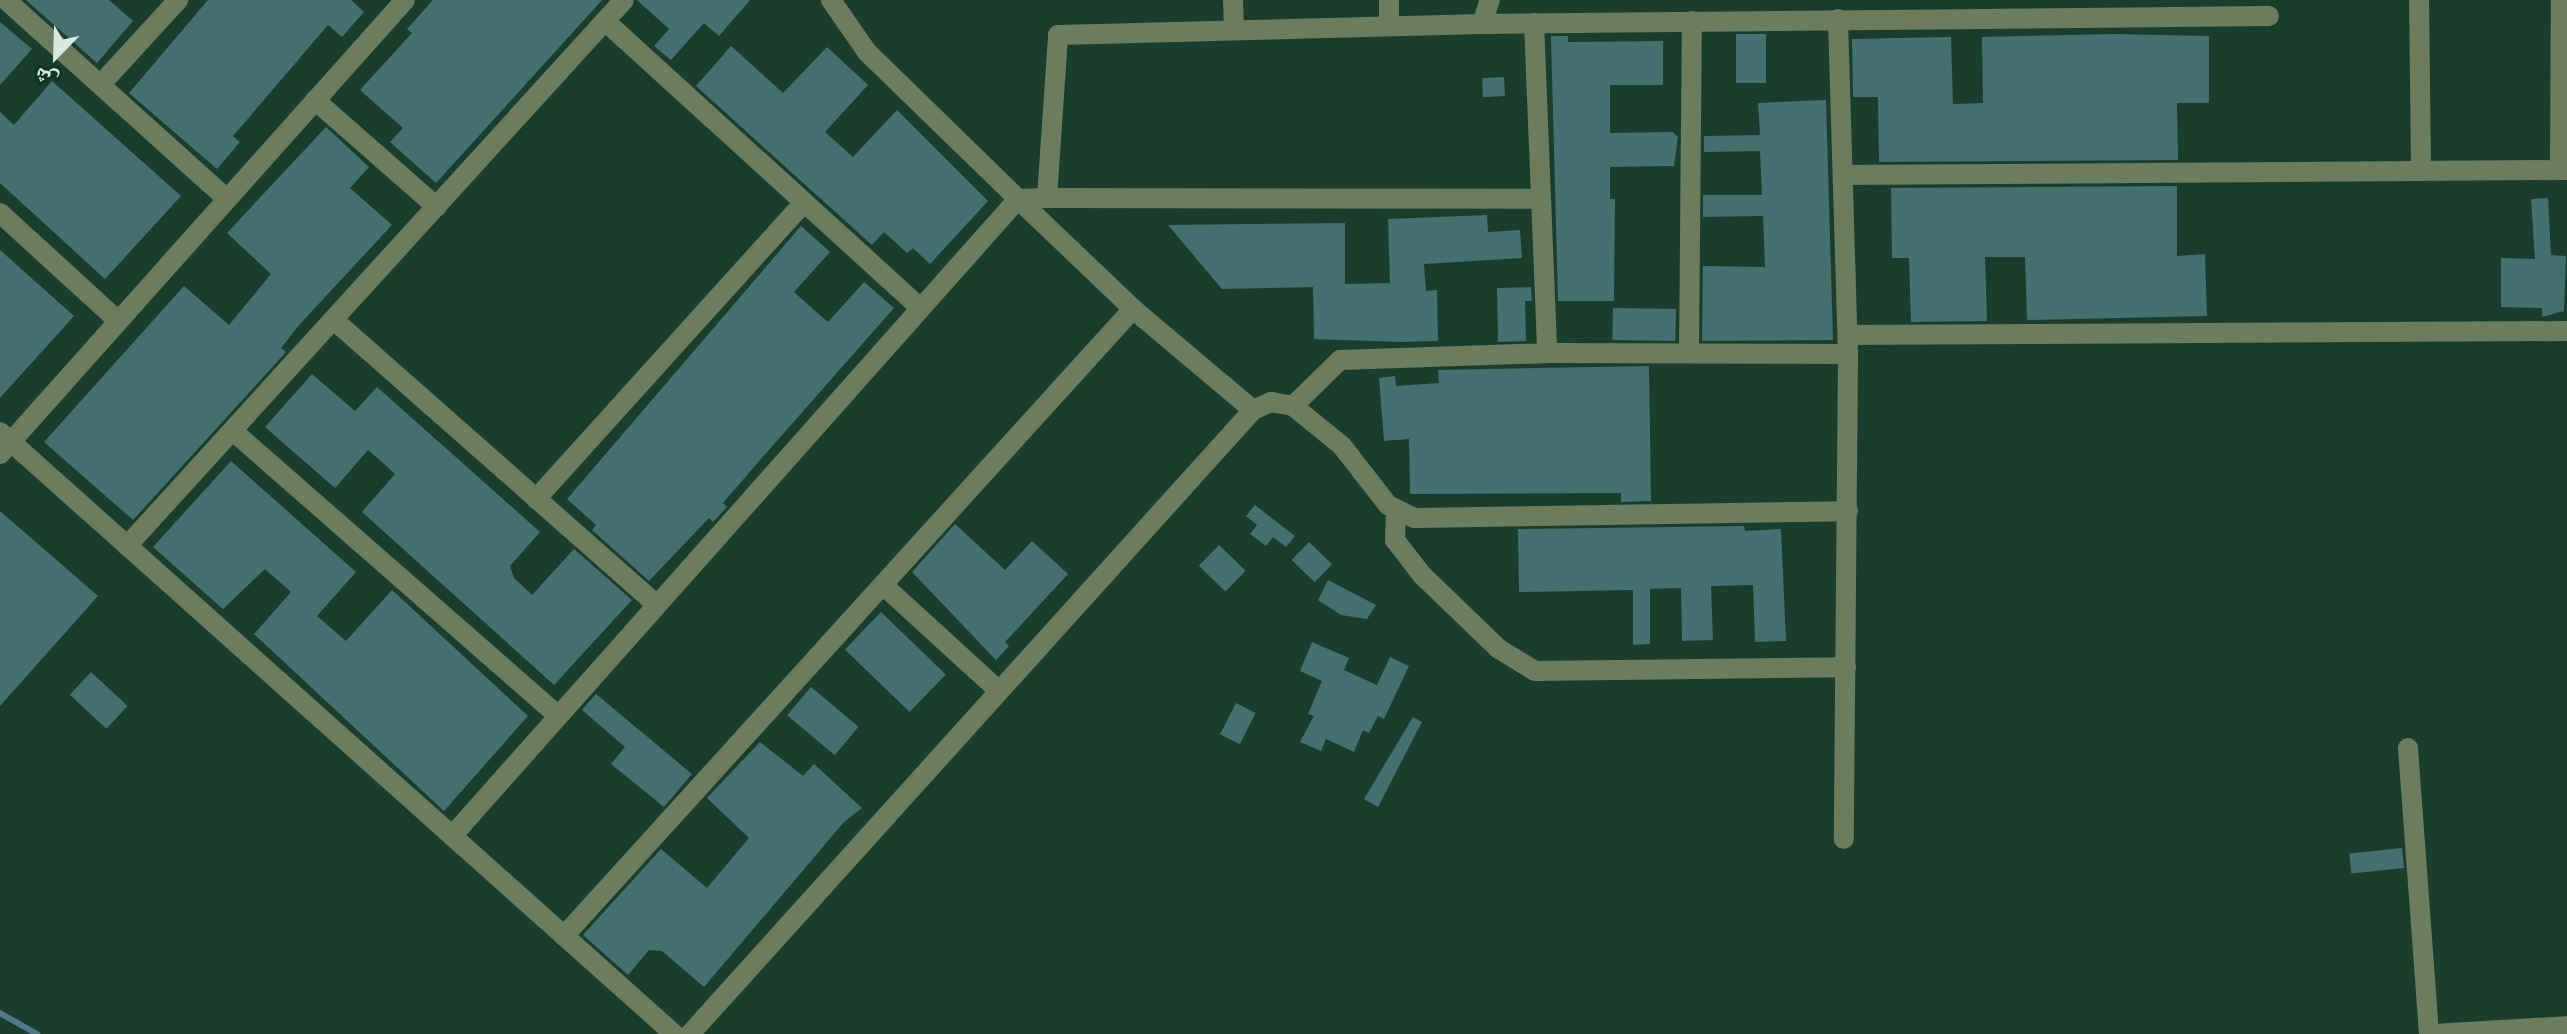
<!DOCTYPE html>
<html>
<head>
<meta charset="utf-8">
<style>
  body { margin:0 }
  #map { position:relative; width:2567px; height:1034px; overflow:hidden; background:#1b3d2e; font-family:Signika,"Noto Naskh Arabic",sans-serif }
  div>[style] { position:absolute }
  .stream>* { height:6px; margin:-3px; padding:0 3px; transform-origin:3px; border-radius:3px; background:#4f7889 }
  .building>* { inset:0; background:#44706f; transform-origin:0 0 }
  .minor>* { height:20px; margin:-10px; padding:0 10px; transform-origin:10px; border-radius:10px; background:#6b7d5e }
  span { translate:-50% -50%; white-space:nowrap; text-align:center; line-height:1.15; -webkit-text-stroke:6px #103324; paint-order:stroke }
  .north { position:absolute; left:16px; top:16px; width:80px; height:80px; -webkit-text-stroke:6px #103324; paint-order:stroke; rotate:203deg; font-size:22px; font-weight:700; line-height:32px; text-align:center; color:#d6e9df }
  .north::after { content:''; display:block; margin:auto; width:28px; height:36px; background:#d6e9df; clip-path:polygon(50% 0,100% 100%,50% 72%,0 100%) }
</style>
</head>
<body>
<div id="map">
  <div class="stream">
    <i style="left:0;top:1013px;width:43px;rotate:29.6deg"></i>
  </div>
  <div class="building">
    <i style="clip-path:polygon(26px 0,109px 0,133px 21px,97px 63px)"></i>
    <i style="clip-path:polygon(208px 0,351px 0,364px 12px,342px 37px,328px 25px,233px 136px,240px 142px,217px 169px,129px 93px)"></i>
    <i style="clip-path:polygon(433px 0,602px 0,436px 183px,390px 142px,403px 128px,360px 90px,412px 33px,407px 29px)"></i>
    <i style="clip-path:polygon(637px 0,750px 0,719px 36px,704px 23px,671px 60px,654px 46px,669px 29px)"></i>
    <i style="clip-path:polygon(0 22px,32px 49px,0 85px)"></i>
    <i style="left:1736px;top:34px;width:30px;height:49px"></i>
    <i style="clip-path:polygon(2114px 34px,2209px 36px,2209px 103px,2177px 103px,2178px 160px,1879px 162px,1878px 97px,1853px 97px,1852px 39px,1951px 37px,1953px 104px,1983px 103px,1982px 37px)"></i>
    <i style="clip-path:polygon(1551px 36px,1568px 36px,1568px 42px,1663px 41px,1663px 85px,1610px 85px,1610px 133px,1673px 132px,1678px 137px,1674px 166px,1610px 167px,1610px 199px,1615px 199px,1614px 301px,1558px 301px)"></i>
    <i style="clip-path:polygon(731px 46px,783px 93px,827px 47px,868px 85px,825px 132px,853px 157px,897px 110px,988px 201px,930px 264px,913px 248px,907px 253px,884px 232px,872px 245px,696px 86px)"></i>
    <i style="left:1504px;top:77px;width:19px;height:22px;rotate:87deg"></i>
    <i style="clip-path:polygon(52px 81px,181px 196px,105px 279px,0 183px,0 112px,14px 125px)"></i>
    <i style="clip-path:polygon(1826px 100px,1833px 340px,1702px 341px,1703px 266px,1765px 267px,1763px 216px,1703px 217px,1703px 195px,1762px 195px,1760px 151px,1704px 152px,1704px 136px,1760px 135px,1758px 103px)"></i>
    <i style="clip-path:polygon(326px 127px,369px 167px,350px 188px,392px 225px,300px 324px,281px 348px,286px 352px,133px 520px,44px 442px,184px 286px,229px 325px,271px 274px,227px 233px)"></i>
    <i style="clip-path:polygon(2177px 186px,2177px 256px,2205px 254px,2207px 316px,2027px 320px,2025px 257px,1985px 257px,1987px 321px,1911px 322px,1909px 258px,1892px 258px,1891px 188px)"></i>
    <i style="clip-path:polygon(2548px 198px,2551px 255px,2566px 256px,2564px 311px,2542px 317px,2542px 308px,2501px 307px,2501px 258px,2535px 259px,2531px 199px)"></i>
    <i style="clip-path:polygon(1487px 215px,1488px 232px,1520px 230px,1522px 258px,1424px 264px,1426px 291px,1437px 290px,1438px 341px,1401px 342px,1314px 339px,1313px 287px,1222px 289px,1168px 225px,1345px 223px,1345px 284px,1390px 283px,1388px 219px)"></i>
    <i style="clip-path:polygon(801px 226px,830px 252px,794px 292px,814px 310px,828px 322px,864px 282px,894px 308px,760px 460px,723px 503px,727px 507px,713px 522px,709px 518px,649px 581px,592px 530px,596px 525px,567px 499px)"></i>
    <i style="clip-path:polygon(0 250px,74px 316px,0 398px)"></i>
    <i style="clip-path:polygon(1531px 287px,1532px 301px,1525px 301px,1526px 341px,1498px 342px,1497px 288px)"></i>
    <i style="left:1613px;top:308px;width:63px;height:32px;rotate:1deg"></i>
    <i style="clip-path:polygon(1649px 366px,1651px 501px,1621px 502px,1621px 493px,1410px 494px,1409px 439px,1384px 441px,1379px 378px,1395px 376px,1396px 386px,1439px 383px,1438px 370px)"></i>
    <i style="clip-path:polygon(312px 374px,355px 411px,377px 387px,540px 532px,510px 566px,514px 578px,532px 595px,574px 549px,632px 600px,554px 685px,362px 512px,395px 474px,383px 463px,368px 450px,335px 488px,265px 427px)"></i>
    <i style="clip-path:polygon(231px 461px,356px 572px,317px 616px,346px 641px,392px 590px,528px 716px,444px 811px,254px 634px,291px 592px,265px 569px,223px 609px,153px 547px)"></i>
    <i style="clip-path:polygon(1255px 505px,1295px 536px,1286px 547px,1273px 537px,1266px 546px,1250px 534px,1257px 525px,1246px 516px)"></i>
    <i style="clip-path:polygon(0 511px,98px 596px,0 706px)"></i>
    <i style="clip-path:polygon(955px 524px,1005px 570px,1032px 541px,1068px 574px,1005px 642px,1009px 646px,996px 660px,912px 572px)"></i>
    <i style="clip-path:polygon(1744px 526px,1745px 531px,1781px 529px,1786px 641px,1755px 642px,1753px 585px,1711px 586px,1713px 640px,1682px 641px,1681px 588px,1650px 589px,1650px 644px,1633px 645px,1633px 590px,1519px 592px,1518px 529px)"></i>
    <i style="left:1309px;top:542px;width:32px;height:25px;rotate:44deg"></i>
    <i style="left:1219px;top:545px;width:37px;height:29px;rotate:44deg"></i>
    <i style="clip-path:polygon(1328px 580px,1376px 605px,1367px 619px,1341px 615px,1318px 600px)"></i>
    <i style="left:881px;top:612px;width:90px;height:52px;rotate:44deg"></i>
    <i style="clip-path:polygon(1312px 642px,1349px 658px,1344px 670px,1377px 685px,1390px 657px,1409px 666px,1384px 719px,1378px 716px,1369px 733px,1363px 730px,1354px 752px,1326px 739px,1321px 751px,1300px 742px,1314px 716px,1308px 714px,1322px 681px,1300px 671px)"></i>
    <i style="left:91px;top:672px;width:50px;height:31px;rotate:43deg"></i>
    <i style="left:811px;top:687px;width:62px;height:37px;rotate:40deg"></i>
    <i style="clip-path:polygon(596px 694px,692px 774px,664px 807px,611px 764px,625px 747px,582px 710px)"></i>
    <i style="left:1236px;top:703px;width:22px;height:35px;rotate:27deg"></i>
    <i style="clip-path:polygon(1413px 717px,1422px 722px,1378px 807px,1364px 799px)"></i>
    <i style="clip-path:polygon(760px 742px,803px 776px,814px 764px,862px 808px,844px 822px,704px 987px,662px 951px,649px 950px,628px 975px,583px 935px,661px 849px,707px 888px,749px 838px,707px 798px)"></i>
    <i style="left:2402px;top:848px;width:20px;height:53px;rotate:84deg"></i>
  </div>
  <div class="minor">
    <i style="left:6px;top:0;width:296px;rotate:42deg"></i>
    <i style="left:831px;top:0;width:63px;rotate:55.3deg"></i>
    <i style="left:867px;top:52px;width:211px;rotate:44.2deg"></i>
    <i style="left:1018px;top:199px;width:159px;rotate:43.7deg"></i>
    <i style="left:1133px;top:309px;width:157px;rotate:40.1deg"></i>
    <i style="left:1233px;top:0;width:28px;rotate:88deg"></i>
    <i style="left:2419px;top:0;width:171px;rotate:89.3deg"></i>
    <i style="left:1838px;top:19px;width:335px;rotate:88.3deg"></i>
    <i style="left:1848px;top:354px;width:485px;rotate:90.5deg"></i>
    <i style="left:605px;top:21px;width:425px;rotate:42.3deg"></i>
    <i style="left:1534px;top:23px;width:330px;rotate:87.7deg"></i>
    <i style="left:1482px;top:24px;width:25px;rotate:-72deg"></i>
    <i style="left:1389px;top:25px;width:25px;rotate:-90deg"></i>
    <i style="left:102px;top:83px;width:113px;rotate:-47.5deg"></i>
    <i style="left:315px;top:100px;width:162px;rotate:41.3deg"></i>
    <i style="left:2560px;top:170px;width:170px;rotate:-89.7deg"></i>
    <i style="left:1843px;top:175px;width:724px;rotate:-0.4deg"></i>
    <i style="left:1047px;top:198px;width:490px;rotate:0.1deg"></i>
    <i style="left:0;top:213px;width:157px;rotate:42.4deg"></i>
    <i style="left:335px;top:321px;width:427px;rotate:41.4deg"></i>
    <i style="left:1848px;top:335px;width:719px;rotate:-0.32deg"></i>
    <i style="left:1689px;top:353px;width:332px;rotate:-89.5deg"></i>
    <i style="left:1293px;top:406px;width:66px;rotate:-44.4deg"></i>
    <i style="left:1340px;top:360px;width:207px;rotate:-1.9deg"></i>
    <i style="left:1547px;top:353px;width:301px;rotate:0.2deg"></i>
    <i style="left:0;top:432px;width:904px;rotate:41.77deg"></i>
    <i style="left:234px;top:432px;width:428px;rotate:41.2deg"></i>
    <i style="left:0;top:454px;width:608px;rotate:-48.26deg"></i>
    <i style="left:536px;top:499px;width:399px;rotate:-47.9deg"></i>
    <i style="left:1396px;top:511px;width:29px;rotate:92deg"></i>
    <i style="left:1395px;top:540px;width:44px;rotate:52.4deg"></i>
    <i style="left:1422px;top:575px;width:107px;rotate:43.9deg"></i>
    <i style="left:1499px;top:649px;width:42px;rotate:31.4deg"></i>
    <i style="left:1535px;top:671px;width:311px;rotate:-0.7deg"></i>
    <i style="left:127px;top:546px;width:738px;rotate:-47.69deg"></i>
    <i style="left:883px;top:585px;width:157px;rotate:42.4deg"></i>
    <i style="left:2408px;top:748px;width:287px;rotate:85.8deg"></i>
    <i style="left:452px;top:836px;width:852px;rotate:-48.38deg"></i>
    <i style="left:1018px;top:199px;width:29px;rotate:-2deg"></i>
    <i style="left:1047px;top:198px;width:163px;rotate:-86.1deg"></i>
    <i style="left:1058px;top:35px;width:424px;rotate:-1.5deg"></i>
    <i style="left:1482px;top:24px;width:787px;rotate:-0.58deg"></i>
    <i style="left:564px;top:936px;width:847px;rotate:-47.78deg"></i>
    <i style="left:690px;top:1034px;width:840px;rotate:-47.94deg"></i>
    <i style="left:1253px;top:410px;width:20px;rotate:-24deg"></i>
    <i style="left:1271px;top:402px;width:22px;rotate:10deg"></i>
    <i style="left:1293px;top:406px;width:63px;rotate:39.2deg"></i>
    <i style="left:1342px;top:446px;width:75px;rotate:52.1deg"></i>
    <i style="left:1388px;top:505px;width:30px;rotate:26deg"></i>
    <i style="left:1415px;top:518px;width:433px;rotate:-0.9deg"></i>
    <i style="left:2434px;top:1034px;width:133px;rotate:-3.4deg"></i>
  </div>
  <div class="north">ش</div>
</div>
</body>
</html>
